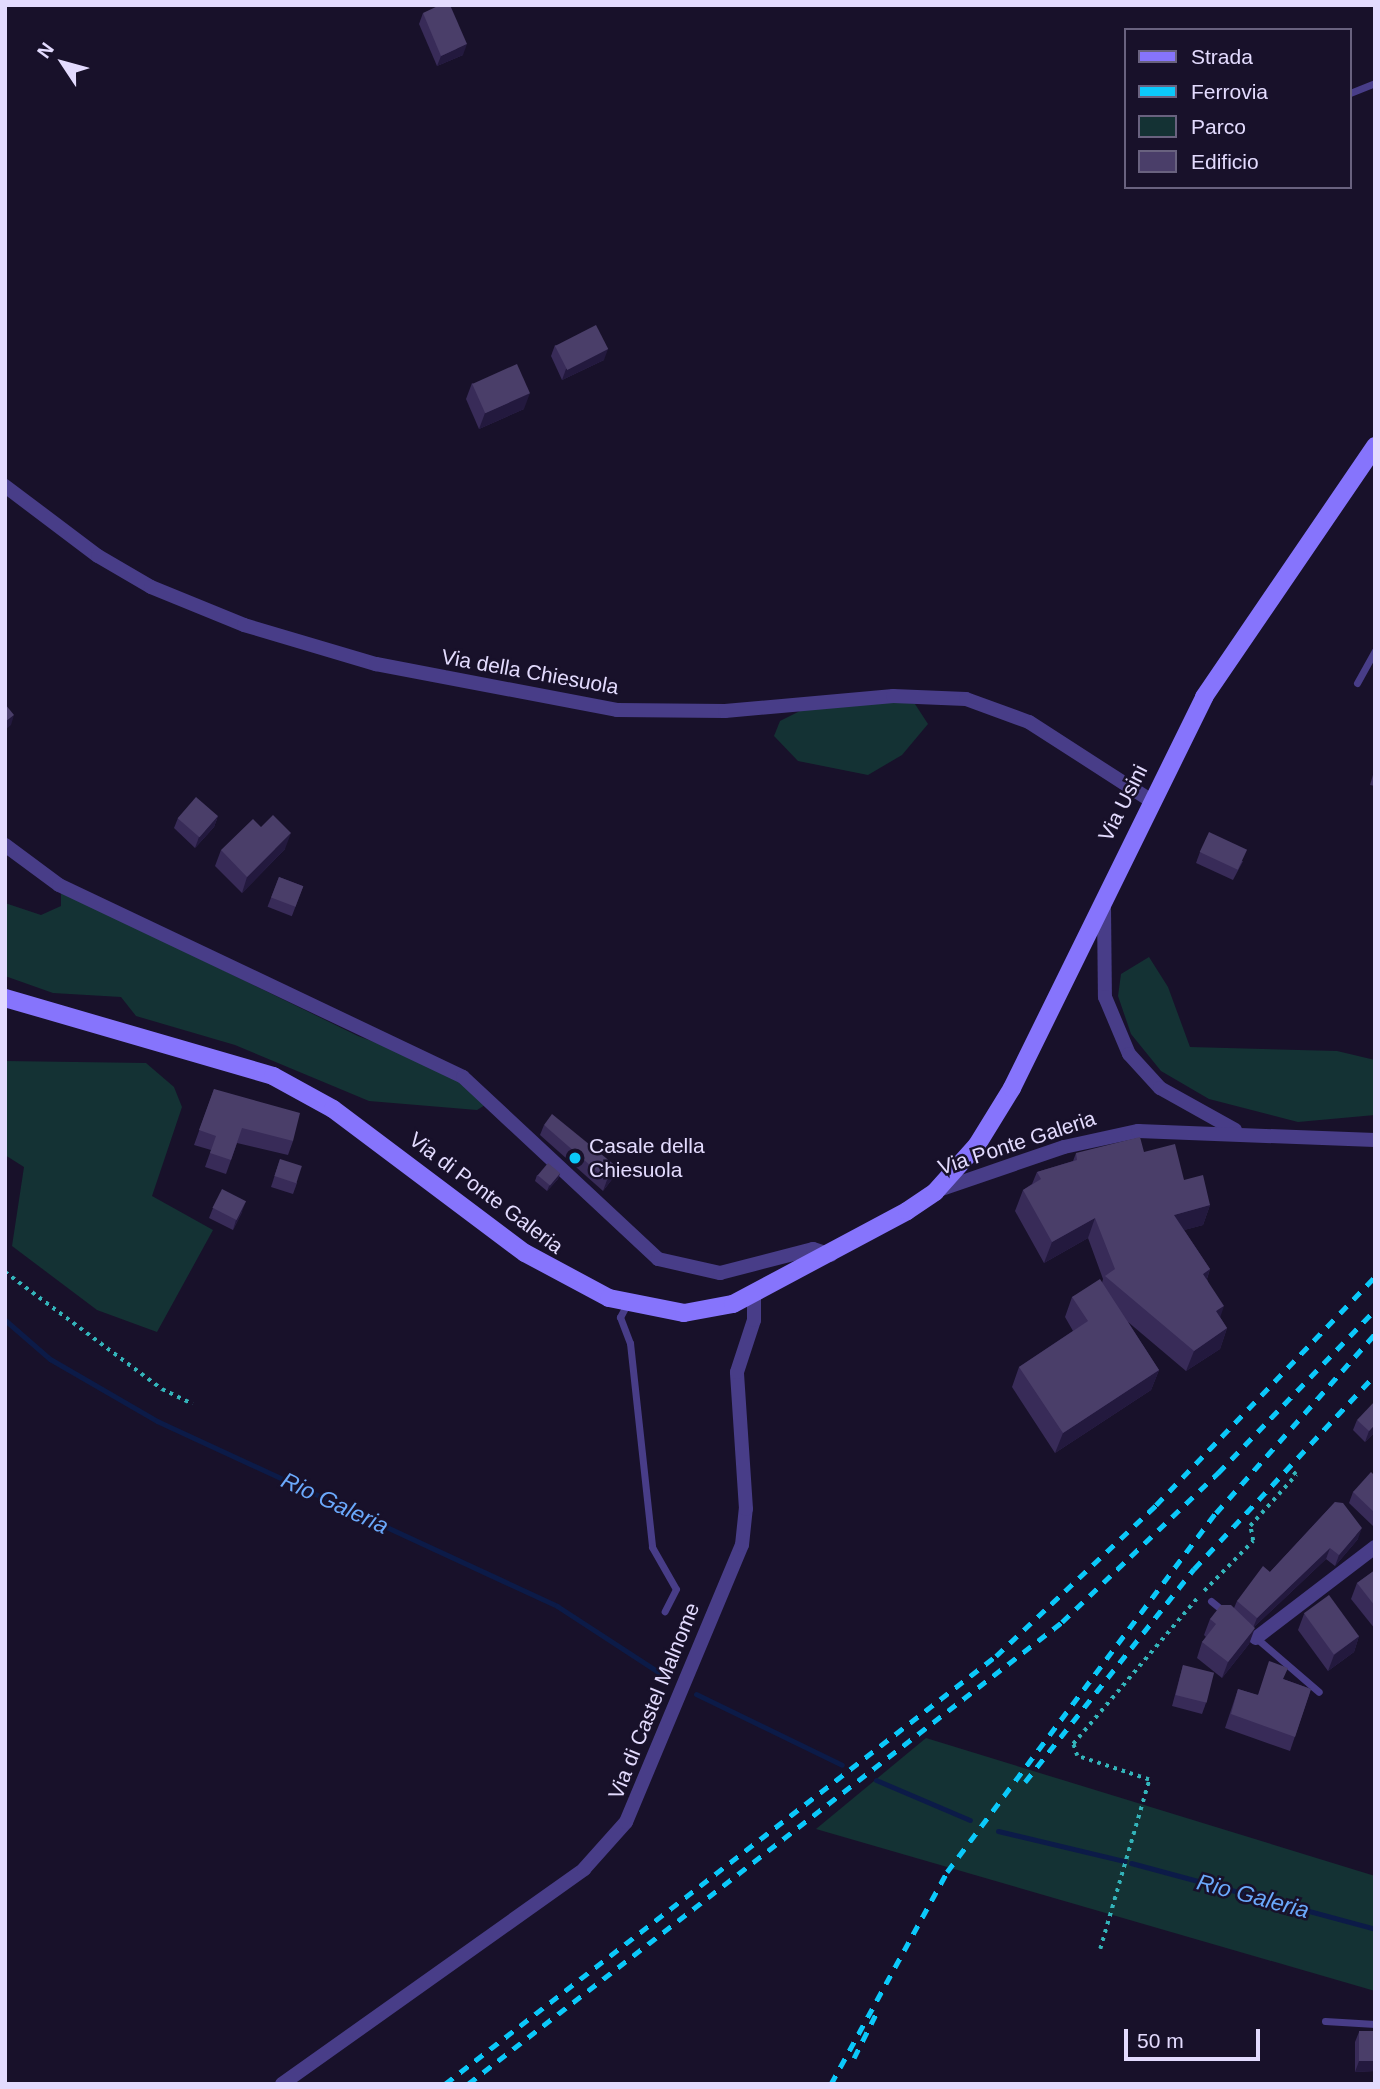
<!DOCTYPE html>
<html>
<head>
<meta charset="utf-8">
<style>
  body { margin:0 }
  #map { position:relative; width:1380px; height:2089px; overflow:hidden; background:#18112a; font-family:Arial,sans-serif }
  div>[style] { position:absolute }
  .green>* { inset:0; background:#143234 }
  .stream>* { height:5px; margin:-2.5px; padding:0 2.5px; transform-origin:2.5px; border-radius:2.5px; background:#0c1b48 }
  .path>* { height:3.5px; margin-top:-1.75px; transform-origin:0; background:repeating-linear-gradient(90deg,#33b4ba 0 3.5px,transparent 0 8.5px) }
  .lane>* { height:7px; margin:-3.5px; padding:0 3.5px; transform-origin:3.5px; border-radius:3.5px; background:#483d88 }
  .street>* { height:14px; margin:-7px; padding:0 7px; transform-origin:7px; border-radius:7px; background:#483d88 }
  .secondary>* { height:18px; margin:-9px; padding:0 9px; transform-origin:9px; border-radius:9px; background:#8674fc }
  .rail>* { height:5px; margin-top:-2.5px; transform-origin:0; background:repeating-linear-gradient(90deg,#0bc9fa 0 10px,transparent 0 19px) }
  .wall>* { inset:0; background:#382b58; transform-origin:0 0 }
  .shaded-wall>* { inset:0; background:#23193e }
  .building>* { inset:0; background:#4a3e69; transform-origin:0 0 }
  .dots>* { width:19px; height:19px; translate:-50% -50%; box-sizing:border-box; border:4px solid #18112a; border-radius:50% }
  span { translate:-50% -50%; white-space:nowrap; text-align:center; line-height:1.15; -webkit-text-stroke:5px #18112a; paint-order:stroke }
  .street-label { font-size:21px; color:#e3dbfe }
  .poi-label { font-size:21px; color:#e3dbfe }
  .left { translate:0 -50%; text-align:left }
  .water-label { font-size:23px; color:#6ba9fc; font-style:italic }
  .frame { position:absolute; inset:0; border:7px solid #e3dbfe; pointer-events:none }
  .legend { position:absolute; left:1124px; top:28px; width:228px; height:161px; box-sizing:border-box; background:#18112a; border:2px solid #69627f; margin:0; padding:9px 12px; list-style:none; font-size:21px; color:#e3dbfe }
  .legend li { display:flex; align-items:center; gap:14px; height:35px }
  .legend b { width:35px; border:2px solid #69627f }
  .north { position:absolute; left:28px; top:28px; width:70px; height:70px; -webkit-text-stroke:5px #18112a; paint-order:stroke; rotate:306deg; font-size:19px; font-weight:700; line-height:28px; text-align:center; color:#e3dbfe }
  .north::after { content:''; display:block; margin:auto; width:24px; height:32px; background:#e3dbfe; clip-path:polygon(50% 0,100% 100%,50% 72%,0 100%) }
  .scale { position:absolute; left:1124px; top:2029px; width:136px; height:32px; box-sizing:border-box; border:4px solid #e3dbfe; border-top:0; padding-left:9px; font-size:21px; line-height:24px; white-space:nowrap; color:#e3dbfe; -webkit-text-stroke:5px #18112a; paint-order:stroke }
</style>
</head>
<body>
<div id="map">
  <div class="green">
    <i style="clip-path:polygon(894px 700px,915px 704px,928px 724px,902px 755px,868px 775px,798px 761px,774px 736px,780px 721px,802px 710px)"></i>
    <i style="clip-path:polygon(61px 891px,358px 1036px,425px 1061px,477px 1092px,485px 1105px,477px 1110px,369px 1101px,235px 1045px,136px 1016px,121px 997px,53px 993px,5px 976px,5px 903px,41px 915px,61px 906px)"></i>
    <i style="clip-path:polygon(1149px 957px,1168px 987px,1190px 1047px,1337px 1051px,1375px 1060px,1375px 1115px,1298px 1122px,1209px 1099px,1161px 1071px,1131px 1034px,1118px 996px,1121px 974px)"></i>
    <i style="clip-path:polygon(5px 1061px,146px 1063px,174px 1087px,182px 1107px,152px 1196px,213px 1230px,157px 1332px,97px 1310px,12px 1246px,24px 1167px,5px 1155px)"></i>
    <i style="clip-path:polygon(926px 1738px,1375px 1876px,1375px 1991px,816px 1829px)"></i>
  </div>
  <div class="stream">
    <i style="left:5px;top:1320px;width:60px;rotate:40.9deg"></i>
    <i style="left:50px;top:1359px;width:124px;rotate:30.1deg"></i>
    <i style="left:157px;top:1421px;width:441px;rotate:24.8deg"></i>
    <i style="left:557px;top:1606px;width:134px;rotate:33.1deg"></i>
    <i style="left:696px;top:1694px;width:162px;rotate:25.9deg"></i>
    <i style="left:876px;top:1780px;width:102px;rotate:23.1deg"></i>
    <i style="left:998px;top:1831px;width:130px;rotate:13.4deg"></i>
    <i style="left:1131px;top:1863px;width:253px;rotate:15.1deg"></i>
  </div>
  <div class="path">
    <i style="left:5px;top:1272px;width:196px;rotate:36.7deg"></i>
    <i style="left:162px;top:1389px;width:34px;rotate:26deg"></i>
    <i style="left:1204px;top:1591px;width:70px;rotate:-45.6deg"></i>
    <i style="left:1253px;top:1541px;width:15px;rotate:-101deg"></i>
    <i style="left:1250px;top:1526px;width:69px;rotate:-48deg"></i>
    <i style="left:1296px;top:1475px;width:7px;rotate:-135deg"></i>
    <i style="left:1100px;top:1949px;width:176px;rotate:-73.8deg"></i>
    <i style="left:1149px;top:1780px;width:76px;rotate:-161.6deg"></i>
    <i style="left:1077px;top:1756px;width:13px;rotate:-108deg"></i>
    <i style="left:1073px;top:1744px;width:194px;rotate:-49.6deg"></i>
  </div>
  <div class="lane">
    <i style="left:1350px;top:93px;width:27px;rotate:-22deg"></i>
    <i style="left:1357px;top:683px;width:37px;rotate:-61deg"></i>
    <i style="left:627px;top:1304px;width:15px;rotate:118deg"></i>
    <i style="left:620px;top:1317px;width:28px;rotate:69deg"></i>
    <i style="left:630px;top:1343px;width:205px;rotate:83.8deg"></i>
    <i style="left:652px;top:1547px;width:48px;rotate:60.3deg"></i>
    <i style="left:676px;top:1589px;width:25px;rotate:117deg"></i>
    <i style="left:1211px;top:1601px;width:21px;rotate:39deg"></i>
    <i style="left:1255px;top:1637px;width:84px;rotate:40.7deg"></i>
    <i style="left:1325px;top:2021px;width:50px;rotate:3.4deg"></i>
  </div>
  <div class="street">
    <i style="left:5px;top:486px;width:116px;rotate:37deg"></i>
    <i style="left:98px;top:556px;width:61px;rotate:30.3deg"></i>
    <i style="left:151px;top:587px;width:100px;rotate:22.2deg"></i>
    <i style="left:244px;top:625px;width:138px;rotate:16.5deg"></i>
    <i style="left:376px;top:664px;width:245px;rotate:10.8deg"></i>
    <i style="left:617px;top:710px;width:108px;rotate:0.5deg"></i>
    <i style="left:725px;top:711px;width:169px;rotate:-5.1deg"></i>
    <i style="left:893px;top:696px;width:73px;rotate:2.4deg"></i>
    <i style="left:966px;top:699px;width:67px;rotate:20.1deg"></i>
    <i style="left:1029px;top:722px;width:144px;rotate:32.8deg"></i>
    <i style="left:5px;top:845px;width:67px;rotate:36.5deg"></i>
    <i style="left:59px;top:885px;width:447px;rotate:25.4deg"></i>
    <i style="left:463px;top:1077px;width:267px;rotate:43deg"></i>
    <i style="left:658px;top:1259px;width:64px;rotate:12.7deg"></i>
    <i style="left:720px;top:1273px;width:96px;rotate:-14.5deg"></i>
    <i style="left:813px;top:1249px;width:19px;rotate:18deg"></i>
    <i style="left:1104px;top:908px;width:89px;rotate:89.4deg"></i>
    <i style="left:1105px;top:997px;width:62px;rotate:67.2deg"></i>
    <i style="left:1129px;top:1054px;width:46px;rotate:47.6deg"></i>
    <i style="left:1160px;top:1088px;width:86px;rotate:29.2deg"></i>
    <i style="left:936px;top:1191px;width:135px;rotate:-19deg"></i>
    <i style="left:1064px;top:1147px;width:76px;rotate:-12.2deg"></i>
    <i style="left:1138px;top:1131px;width:237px;rotate:2.2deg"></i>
    <i style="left:1256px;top:1638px;width:150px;rotate:-37.4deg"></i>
    <i style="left:282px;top:2084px;width:371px;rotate:-35.4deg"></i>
    <i style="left:584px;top:1869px;width:63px;rotate:-48.2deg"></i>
    <i style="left:626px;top:1822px;width:300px;rotate:-67.3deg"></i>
    <i style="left:742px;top:1545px;width:36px;rotate:-84deg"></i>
    <i style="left:746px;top:1509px;width:137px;rotate:-93.8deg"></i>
    <i style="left:737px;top:1372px;width:55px;rotate:-71.9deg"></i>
    <i style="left:754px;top:1320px;width:25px;rotate:-90deg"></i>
  </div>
  <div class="secondary">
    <i style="left:5px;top:998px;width:279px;rotate:16.2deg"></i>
    <i style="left:273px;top:1076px;width:68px;rotate:28.8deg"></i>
    <i style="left:333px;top:1109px;width:240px;rotate:36.9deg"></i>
    <i style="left:525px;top:1253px;width:95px;rotate:28.2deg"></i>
    <i style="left:609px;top:1298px;width:76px;rotate:11.3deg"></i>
    <i style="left:684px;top:1313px;width:50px;rotate:-10.4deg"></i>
    <i style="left:733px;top:1304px;width:197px;rotate:-28.1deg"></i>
    <i style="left:907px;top:1211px;width:34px;rotate:-34deg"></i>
    <i style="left:935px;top:1192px;width:63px;rotate:-48.2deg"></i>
    <i style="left:977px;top:1145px;width:67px;rotate:-58.4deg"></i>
    <i style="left:1012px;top:1088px;width:436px;rotate:-63.8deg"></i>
    <i style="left:1204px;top:697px;width:304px;rotate:-55.7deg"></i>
  </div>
  <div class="rail">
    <i style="left:1025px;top:1782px;width:272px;rotate:-51.6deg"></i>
    <i style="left:1194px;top:1569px;width:265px;rotate:-47deg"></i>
    <i style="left:854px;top:2058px;width:56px;rotate:-63.4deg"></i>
    <i style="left:445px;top:2084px;width:698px;rotate:-37.84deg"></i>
    <i style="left:996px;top:1656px;width:220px;rotate:-43.3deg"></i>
    <i style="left:1156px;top:1505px;width:316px;rotate:-46.2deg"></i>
    <i style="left:468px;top:2084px;width:753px;rotate:-37.87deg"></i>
    <i style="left:1062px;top:1622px;width:216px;rotate:-43.7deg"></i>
    <i style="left:1218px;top:1473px;width:226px;rotate:-46.1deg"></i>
    <i style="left:831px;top:2084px;width:242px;rotate:-61.3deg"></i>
    <i style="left:947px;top:1872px;width:449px;rotate:-53.2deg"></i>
    <i style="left:1216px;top:1513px;width:239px;rotate:-48.4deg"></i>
  </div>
  <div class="wall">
    <i style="clip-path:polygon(423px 13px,463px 55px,437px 66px,419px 24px)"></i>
    <i style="clip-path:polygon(555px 345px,604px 360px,562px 380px,551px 356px)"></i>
    <i style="clip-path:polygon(472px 383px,524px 409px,479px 429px,466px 399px)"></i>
    <i style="clip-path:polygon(1375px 768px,1375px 786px,1370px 785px)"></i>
    <i style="clip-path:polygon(218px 816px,214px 827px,195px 848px,174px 828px,178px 818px)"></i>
    <i style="clip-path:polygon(285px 849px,242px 893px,215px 866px,221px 850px)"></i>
    <i style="clip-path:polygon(1200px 852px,1243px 861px,1233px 880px,1196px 863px)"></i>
    <i style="left:279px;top:877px;width:26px;height:32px;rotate:21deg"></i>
    <i style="clip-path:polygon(214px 1089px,293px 1141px,288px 1155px,237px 1143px,226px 1174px,205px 1167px,211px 1150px,194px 1145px)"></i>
    <i style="clip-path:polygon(544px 1125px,617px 1167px,613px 1178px,603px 1191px,540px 1135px)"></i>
    <i style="clip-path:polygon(1144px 1152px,1184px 1180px,1210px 1205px,1203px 1225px,1184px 1230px,1210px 1269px,1207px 1279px,1220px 1317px,1227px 1328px,1220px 1349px,1186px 1371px,1128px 1322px,1159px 1370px,1151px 1390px,1055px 1453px,1012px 1387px,1019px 1367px,1073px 1331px,1065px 1317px,1072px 1297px,1102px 1283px,1103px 1279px,1088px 1238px,1044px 1263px,1015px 1211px,1023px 1190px,1032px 1184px,1037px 1172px,1073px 1161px,1076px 1153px)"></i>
    <i style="clip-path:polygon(280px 1159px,297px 1183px,293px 1194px,271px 1187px)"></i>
    <i style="clip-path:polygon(560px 1173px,558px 1179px,547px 1191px,535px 1181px,537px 1175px)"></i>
    <i style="clip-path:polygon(213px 1208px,242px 1212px,233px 1230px,209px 1218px)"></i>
    <i style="clip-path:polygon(1357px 1420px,1375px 1432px,1365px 1442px,1353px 1430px)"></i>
    <i style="clip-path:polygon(1375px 1476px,1375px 1524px,1373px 1526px,1349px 1503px,1353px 1492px)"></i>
    <i style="clip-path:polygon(1335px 1502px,1358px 1539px,1335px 1566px,1326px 1559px,1254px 1627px,1249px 1644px,1222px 1678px,1197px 1658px,1202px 1642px,1206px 1637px,1204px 1635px,1210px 1619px,1234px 1608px,1237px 1601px,1270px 1572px)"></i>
    <i style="clip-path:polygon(1375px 1570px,1375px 1629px,1351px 1599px,1357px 1583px)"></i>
    <i style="clip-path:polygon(1304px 1614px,1359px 1636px,1354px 1652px,1328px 1671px,1298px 1630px)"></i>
    <i style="clip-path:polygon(1183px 1665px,1206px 1703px,1202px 1714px,1172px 1706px)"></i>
    <i style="clip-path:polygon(1283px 1679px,1311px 1689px,1290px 1751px,1225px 1728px,1238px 1689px,1257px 1695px)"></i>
    <i style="clip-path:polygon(1375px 2031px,1375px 2071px,1355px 2072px,1355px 2042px,1359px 2032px)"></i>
  </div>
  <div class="shaded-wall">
    <i style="clip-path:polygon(467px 44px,463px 55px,437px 66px,441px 56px)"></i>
    <i style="clip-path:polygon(608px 349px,604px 360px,562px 380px,566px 369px)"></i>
    <i style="clip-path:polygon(530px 393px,524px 409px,479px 429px,485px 413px)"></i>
    <i style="clip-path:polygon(14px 715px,11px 725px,5px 730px,5px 722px)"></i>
    <i style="clip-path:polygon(218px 816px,214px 827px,195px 848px,199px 837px)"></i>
    <i style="clip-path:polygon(291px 833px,285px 849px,242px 893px,247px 877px)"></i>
    <i style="clip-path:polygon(617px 1167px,613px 1178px,603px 1191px,607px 1180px)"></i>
    <i style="clip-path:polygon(560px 1173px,558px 1179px,547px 1191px,549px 1186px)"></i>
    <i style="clip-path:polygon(246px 1201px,242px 1212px,233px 1230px,236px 1220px)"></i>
    <i style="clip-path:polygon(1210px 1205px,1203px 1225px,1166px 1235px,1174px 1215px)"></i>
    <i style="clip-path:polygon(1095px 1218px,1088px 1238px,1044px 1263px,1052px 1242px)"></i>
    <i style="clip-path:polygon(1210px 1269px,1203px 1290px,1203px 1274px)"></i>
    <i style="clip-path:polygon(1224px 1306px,1217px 1327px,1216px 1311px)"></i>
    <i style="clip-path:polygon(1227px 1328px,1220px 1349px,1186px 1371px,1194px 1351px)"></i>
    <i style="clip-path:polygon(1159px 1370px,1151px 1390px,1055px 1453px,1063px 1433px)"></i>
    <i style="clip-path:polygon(1375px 1425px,1375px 1432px,1365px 1442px,1369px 1431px)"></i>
    <i style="clip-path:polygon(1362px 1528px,1358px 1539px,1335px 1566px,1339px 1555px)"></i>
    <i style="clip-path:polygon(1330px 1548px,1326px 1559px,1253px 1628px,1257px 1618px)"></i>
    <i style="clip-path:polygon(1255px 1628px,1249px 1644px,1222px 1678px,1228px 1662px)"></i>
    <i style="clip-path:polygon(1359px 1636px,1354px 1652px,1328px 1671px,1334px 1655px)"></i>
    <i style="clip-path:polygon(1359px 2061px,1375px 2061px,1375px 2071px,1355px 2072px)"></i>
  </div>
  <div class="building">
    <i style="clip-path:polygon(440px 5px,450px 5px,467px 44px,441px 56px,423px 13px)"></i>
    <i style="left:596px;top:325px;width:27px;height:46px;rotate:63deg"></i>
    <i style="left:517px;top:364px;width:32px;height:49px;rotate:66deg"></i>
    <i style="clip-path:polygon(5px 704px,14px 715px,5px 722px)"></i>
    <i style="left:196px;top:797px;width:29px;height:28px;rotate:41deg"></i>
    <i style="clip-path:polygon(273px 815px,291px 833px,247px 877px,221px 850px,253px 819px,261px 827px)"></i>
    <i style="left:1209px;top:832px;width:42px;height:22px;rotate:25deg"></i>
    <i style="left:279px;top:877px;width:26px;height:22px;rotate:21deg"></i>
    <i style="clip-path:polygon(214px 1089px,300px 1113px,293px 1141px,242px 1128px,231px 1160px,210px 1153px,216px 1136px,199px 1130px)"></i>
    <i style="clip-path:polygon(552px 1114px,617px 1167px,607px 1180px,544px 1125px)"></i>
    <i style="clip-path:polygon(1140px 1137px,1144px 1152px,1175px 1144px,1184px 1180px,1203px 1175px,1210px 1205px,1174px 1215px,1210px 1269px,1203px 1274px,1224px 1306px,1216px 1311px,1227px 1328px,1194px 1351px,1105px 1276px,1115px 1269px,1095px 1218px,1052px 1242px,1023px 1190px,1041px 1179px,1037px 1172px,1077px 1160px,1076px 1153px)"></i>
    <i style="left:280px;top:1159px;width:23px;height:18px;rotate:18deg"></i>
    <i style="left:548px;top:1163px;width:16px;height:16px;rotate:40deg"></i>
    <i style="left:222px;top:1189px;width:27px;height:21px;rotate:27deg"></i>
    <i style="clip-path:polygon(1100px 1279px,1159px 1370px,1063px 1433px,1019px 1367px,1088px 1321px,1072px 1297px)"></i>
    <i style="clip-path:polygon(1375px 1401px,1375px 1425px,1369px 1431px,1357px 1420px)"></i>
    <i style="clip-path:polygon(1371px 1472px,1375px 1476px,1375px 1513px,1353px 1492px)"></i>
    <i style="clip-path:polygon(1335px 1502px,1343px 1503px,1362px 1528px,1339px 1555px,1330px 1548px,1257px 1618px,1237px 1601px,1263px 1566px,1270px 1572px)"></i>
    <i style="clip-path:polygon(1375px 1570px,1375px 1606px,1357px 1583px)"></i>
    <i style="left:1329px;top:1595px;width:51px;height:31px;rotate:54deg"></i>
    <i style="clip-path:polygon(1221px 1605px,1231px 1605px,1255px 1628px,1228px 1662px,1202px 1642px,1216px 1624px,1210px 1619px)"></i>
    <i style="clip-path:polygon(1269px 1661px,1288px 1668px,1283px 1679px,1311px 1689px,1295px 1737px,1231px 1714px,1238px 1689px,1258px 1695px)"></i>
    <i style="left:1183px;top:1665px;width:32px;height:31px;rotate:14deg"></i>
    <i style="left:1375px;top:2031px;width:30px;height:16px;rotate:90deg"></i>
  </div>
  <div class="dots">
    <i style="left:575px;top:1158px;background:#0bc9fa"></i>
  </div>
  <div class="street-label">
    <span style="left:530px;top:672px;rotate:10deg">Via della Chiesuola</span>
    <span style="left:1123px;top:803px;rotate:-63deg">Via Usini</span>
    <span style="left:1017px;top:1143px;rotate:-18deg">Via Ponte Galeria</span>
    <span style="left:486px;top:1193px;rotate:37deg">Via di Ponte Galeria</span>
    <span style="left:654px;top:1701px;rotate:-68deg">Via di Castel Malnome</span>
  </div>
  <div class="poi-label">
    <span class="left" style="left:589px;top:1158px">Casale della<br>Chiesuola</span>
  </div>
  <div class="water-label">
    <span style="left:335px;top:1503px;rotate:25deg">Rio Galeria</span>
    <span style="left:1253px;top:1896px;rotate:15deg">Rio Galeria</span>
  </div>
  <div class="frame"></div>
  <ul class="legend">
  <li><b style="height:9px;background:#8674fc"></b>Strada</li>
  <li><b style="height:9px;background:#0bc9fa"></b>Ferrovia</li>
  <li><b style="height:19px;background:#143234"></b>Parco</li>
  <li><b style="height:19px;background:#4a3e69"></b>Edificio</li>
  </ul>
  <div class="north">N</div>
  <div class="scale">50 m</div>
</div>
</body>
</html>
